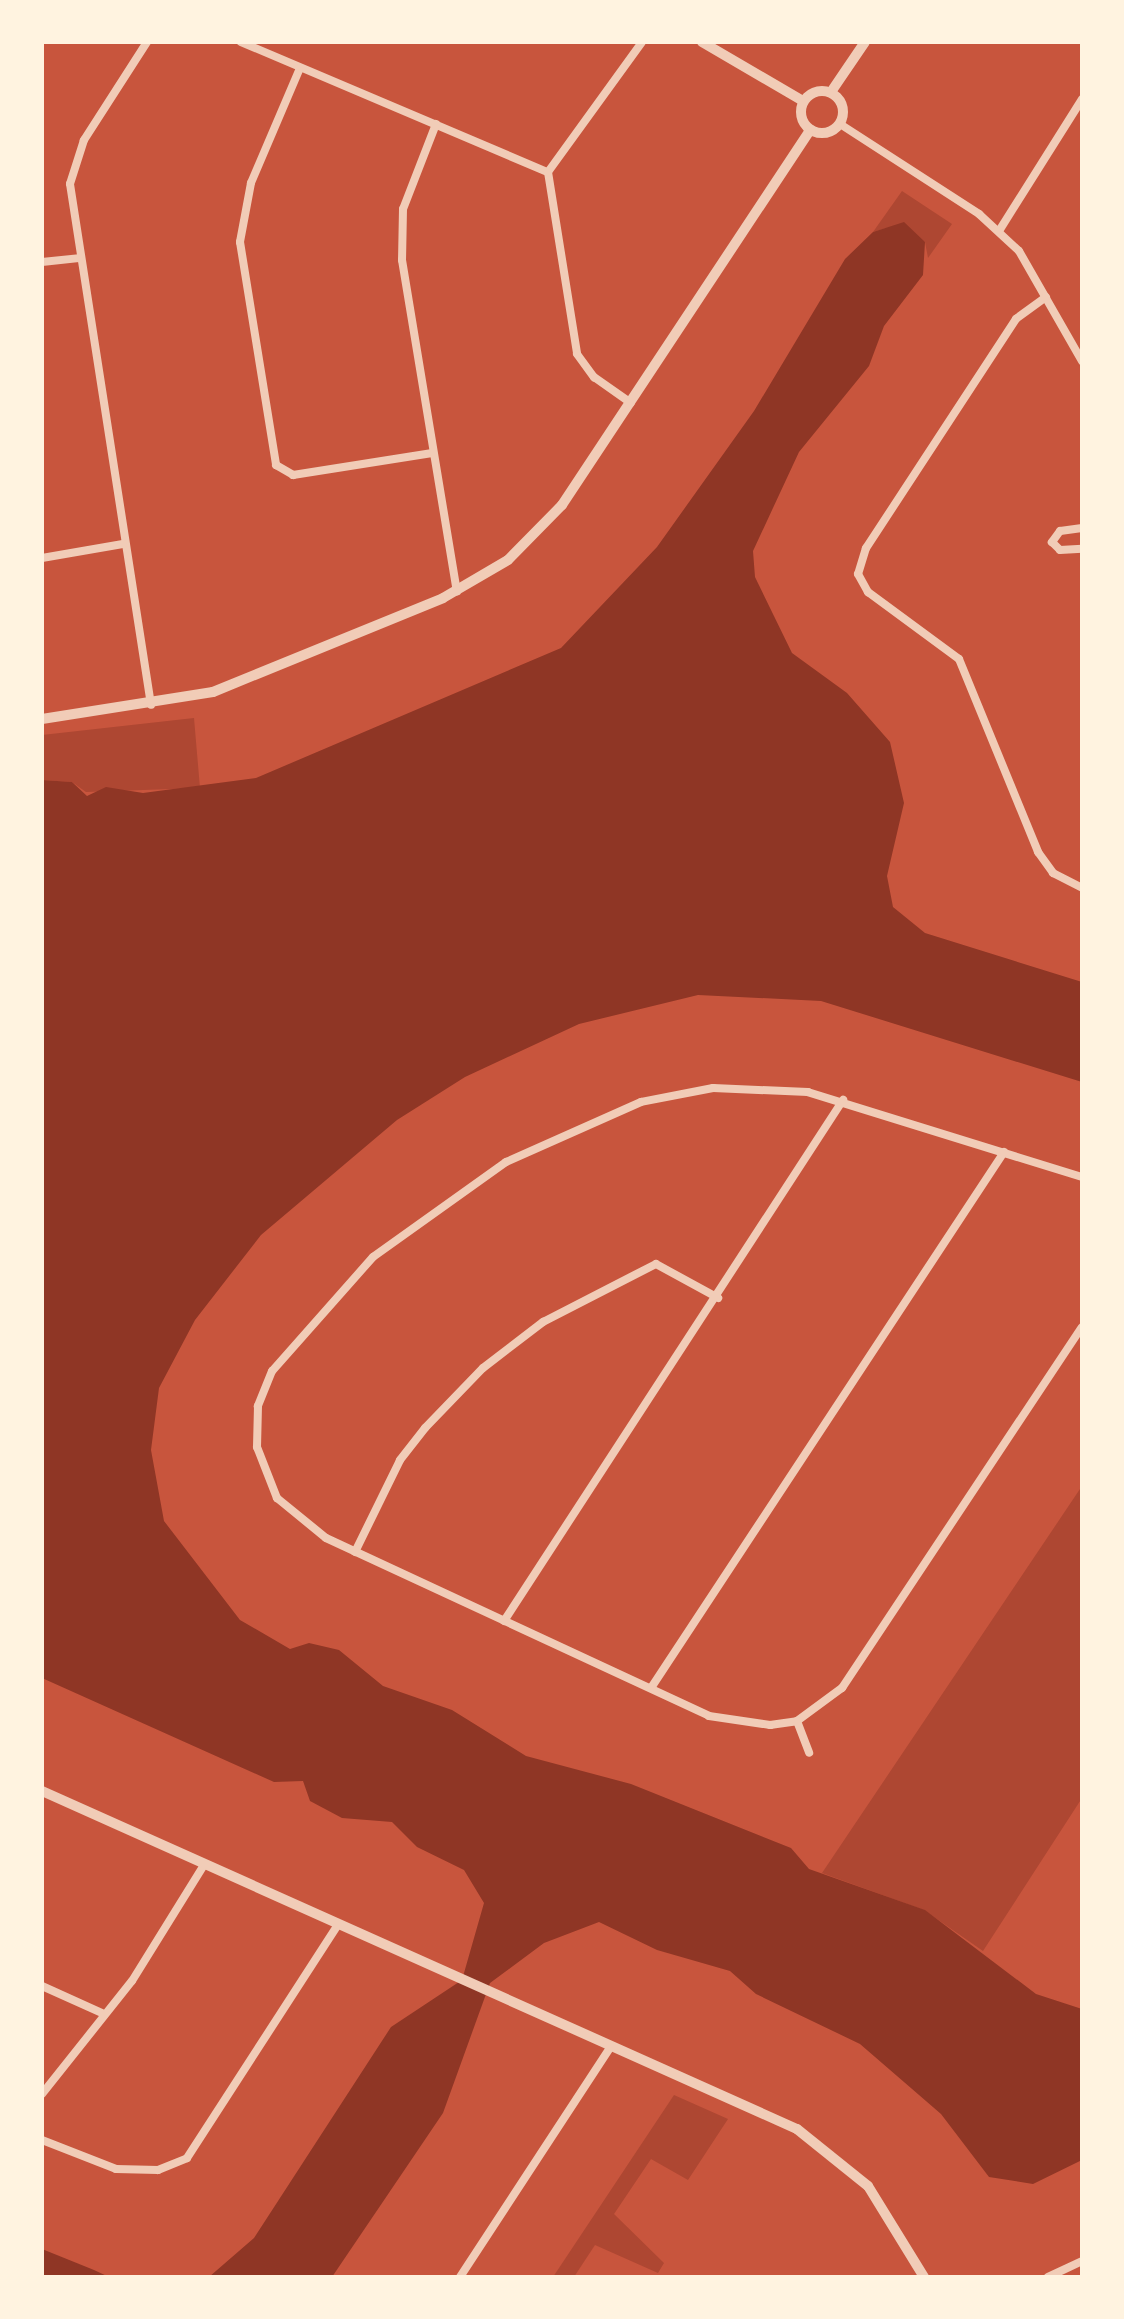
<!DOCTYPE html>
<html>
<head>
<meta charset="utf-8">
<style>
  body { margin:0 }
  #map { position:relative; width:1124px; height:2319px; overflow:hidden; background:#c8553d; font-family:"Crimson Pro",serif }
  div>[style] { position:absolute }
  .green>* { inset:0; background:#ae4732 }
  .water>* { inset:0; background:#8f3625 }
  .minor>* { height:8px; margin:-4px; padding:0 4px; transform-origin:4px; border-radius:4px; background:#f1ccb7 }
  .tertiary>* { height:10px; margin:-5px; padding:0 5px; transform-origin:5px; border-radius:5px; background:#f1ccb7 }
  .tertiary>.ring { margin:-5px; padding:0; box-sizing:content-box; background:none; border:10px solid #f1ccb7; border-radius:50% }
  span { translate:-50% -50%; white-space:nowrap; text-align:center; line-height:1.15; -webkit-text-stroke:7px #fff3e0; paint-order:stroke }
  .frame { position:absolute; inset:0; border:44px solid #fff3e0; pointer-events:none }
</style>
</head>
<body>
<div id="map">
  <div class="green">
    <i style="clip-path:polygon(902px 191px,952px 224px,928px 258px,925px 242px,886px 228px,873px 232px)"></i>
    <i style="clip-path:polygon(194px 718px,200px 788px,86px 792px,72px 782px,42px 780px,42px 735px)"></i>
    <i style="clip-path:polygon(1082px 1486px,1082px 1798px,983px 1951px,924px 1910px,822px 1873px)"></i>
    <i style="clip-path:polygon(674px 2095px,728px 2119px,688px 2180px,651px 2159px,614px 2214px,664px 2263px,658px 2273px,595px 2245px,574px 2277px,553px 2277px)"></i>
  </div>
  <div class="water">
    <i style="clip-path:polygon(904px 222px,925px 242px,923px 275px,884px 326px,869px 366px,799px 452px,753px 551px,755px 577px,792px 653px,847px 693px,890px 742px,904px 803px,887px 876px,893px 907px,925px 933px,1082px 982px,1082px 1082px,821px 1001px,698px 995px,579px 1024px,465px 1077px,397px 1120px,261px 1235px,195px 1320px,159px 1388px,151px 1450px,164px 1521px,240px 1620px,290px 1649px,309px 1643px,339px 1650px,383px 1686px,452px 1710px,526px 1756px,631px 1784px,791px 1848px,809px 1869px,925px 1910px,1036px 1994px,1082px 2009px,1082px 2160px,1033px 2184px,989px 2177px,941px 2114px,860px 2044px,756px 1994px,730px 1971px,657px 1950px,599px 1922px,544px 1943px,490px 1983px,443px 2113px,332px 2277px,209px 2277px,254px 2238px,391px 2027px,462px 1980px,484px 1903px,464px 1870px,417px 1847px,392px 1822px,342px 1818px,310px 1801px,303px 1781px,274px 1782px,42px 1678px,42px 780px,72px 782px,87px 796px,106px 787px,143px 793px,256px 778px,561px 648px,657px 547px,754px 411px,845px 259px,873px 232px)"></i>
    <i style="clip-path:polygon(42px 2249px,94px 2270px,109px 2277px,42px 2277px)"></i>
  </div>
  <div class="minor">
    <i style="left:147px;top:42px;width:117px;rotate:122.7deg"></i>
    <i style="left:84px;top:140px;width:46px;rotate:107.7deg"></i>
    <i style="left:70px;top:184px;width:527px;rotate:81.16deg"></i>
    <i style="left:241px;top:42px;width:333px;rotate:23deg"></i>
    <i style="left:548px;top:172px;width:184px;rotate:80.9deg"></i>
    <i style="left:577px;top:354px;width:29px;rotate:54deg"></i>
    <i style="left:594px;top:377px;width:45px;rotate:35.1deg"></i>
    <i style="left:300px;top:68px;width:125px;rotate:113.1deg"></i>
    <i style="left:251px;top:183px;width:60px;rotate:100.6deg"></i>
    <i style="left:240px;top:242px;width:226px;rotate:80.8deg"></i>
    <i style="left:276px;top:465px;width:20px;rotate:30deg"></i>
    <i style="left:293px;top:475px;width:141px;rotate:-9deg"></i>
    <i style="left:436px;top:124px;width:91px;rotate:111.2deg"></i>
    <i style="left:403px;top:209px;width:51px;rotate:91.1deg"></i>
    <i style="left:402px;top:260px;width:336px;rotate:80.6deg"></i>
    <i style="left:840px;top:124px;width:166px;rotate:32.9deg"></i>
    <i style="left:979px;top:214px;width:54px;rotate:42.8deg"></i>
    <i style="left:1019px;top:251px;width:127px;rotate:60.2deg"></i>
    <i style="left:548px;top:172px;width:160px;rotate:-54.1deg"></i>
    <i style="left:999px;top:231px;width:156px;rotate:-57.8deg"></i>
    <i style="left:42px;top:262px;width:37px;rotate:-6deg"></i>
    <i style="left:1046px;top:297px;width:37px;rotate:144deg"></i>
    <i style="left:1016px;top:319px;width:274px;rotate:123.2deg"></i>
    <i style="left:866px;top:548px;width:27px;rotate:107deg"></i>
    <i style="left:858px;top:574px;width:21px;rotate:61deg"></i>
    <i style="left:868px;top:592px;width:113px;rotate:36.4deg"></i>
    <i style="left:959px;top:659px;width:209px;rotate:67.7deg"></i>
    <i style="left:1038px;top:852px;width:26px;rotate:54deg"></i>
    <i style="left:1053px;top:873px;width:33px;rotate:27deg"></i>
    <i style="left:1082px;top:528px;width:22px;rotate:172deg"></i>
    <i style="left:1060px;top:531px;width:14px;rotate:126deg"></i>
    <i style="left:1052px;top:542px;width:11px;rotate:45deg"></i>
    <i style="left:1060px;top:550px;width:22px;rotate:-3deg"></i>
    <i style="left:42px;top:558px;width:82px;rotate:-9.8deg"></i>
    <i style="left:1082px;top:1177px;width:287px;rotate:-162.8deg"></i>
    <i style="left:808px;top:1092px;width:95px;rotate:-177.6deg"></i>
    <i style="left:713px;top:1088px;width:73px;rotate:169deg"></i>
    <i style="left:641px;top:1102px;width:148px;rotate:156deg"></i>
    <i style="left:506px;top:1162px;width:163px;rotate:144.5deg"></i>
    <i style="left:373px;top:1257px;width:152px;rotate:131.5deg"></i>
    <i style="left:272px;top:1371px;width:38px;rotate:112deg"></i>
    <i style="left:258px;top:1406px;width:41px;rotate:91.4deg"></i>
    <i style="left:257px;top:1447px;width:55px;rotate:68.6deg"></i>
    <i style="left:277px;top:1498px;width:63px;rotate:39.2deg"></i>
    <i style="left:326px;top:1538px;width:422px;rotate:24.9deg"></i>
    <i style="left:709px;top:1716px;width:62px;rotate:8.4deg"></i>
    <i style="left:770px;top:1725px;width:27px;rotate:-8deg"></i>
    <i style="left:797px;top:1721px;width:56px;rotate:-36.3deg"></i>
    <i style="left:842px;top:1688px;width:433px;rotate:-56.4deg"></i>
    <i style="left:355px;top:1552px;width:102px;rotate:-63.9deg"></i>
    <i style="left:400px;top:1460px;width:41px;rotate:-52deg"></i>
    <i style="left:425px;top:1428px;width:83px;rotate:-46deg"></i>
    <i style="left:483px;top:1368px;width:76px;rotate:-37.5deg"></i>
    <i style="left:543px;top:1322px;width:127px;rotate:-27.2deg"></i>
    <i style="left:656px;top:1264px;width:71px;rotate:28.7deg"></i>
    <i style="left:504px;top:1621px;width:622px;rotate:-56.95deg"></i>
    <i style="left:651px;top:1688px;width:642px;rotate:-56.63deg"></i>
    <i style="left:797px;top:1721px;width:34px;rotate:69deg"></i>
    <i style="left:42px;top:1986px;width:66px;rotate:24.2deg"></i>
    <i style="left:42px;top:2094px;width:144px;rotate:-51.5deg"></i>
    <i style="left:132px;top:1981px;width:137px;rotate:-58.2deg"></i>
    <i style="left:42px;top:2140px;width:79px;rotate:21.4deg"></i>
    <i style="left:116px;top:2169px;width:42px;rotate:1.4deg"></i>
    <i style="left:158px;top:2170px;width:31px;rotate:-22deg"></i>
    <i style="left:187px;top:2158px;width:276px;rotate:-57.1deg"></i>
    <i style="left:460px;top:2277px;width:274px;rotate:-56.8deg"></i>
    <i style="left:1048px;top:2277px;width:38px;rotate:-25deg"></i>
  </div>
  <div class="tertiary">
    <i style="left:702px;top:42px;width:117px;rotate:30.3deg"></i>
    <i class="ring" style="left:801px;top:91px;width:32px;height:32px"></i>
    <i style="left:831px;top:92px;width:60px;rotate:-55.8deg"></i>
    <i style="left:42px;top:719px;width:173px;rotate:-9deg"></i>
    <i style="left:213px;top:692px;width:248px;rotate:-22.2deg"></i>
    <i style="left:443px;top:598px;width:75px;rotate:-30.3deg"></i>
    <i style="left:508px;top:560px;width:77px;rotate:-45.5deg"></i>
    <i style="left:562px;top:505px;width:450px;rotate:-56.5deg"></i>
    <i style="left:42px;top:1791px;width:827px;rotate:24.12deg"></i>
    <i style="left:797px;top:2129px;width:91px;rotate:38.8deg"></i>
    <i style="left:868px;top:2186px;width:107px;rotate:58.4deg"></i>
  </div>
  <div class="frame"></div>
</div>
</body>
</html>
